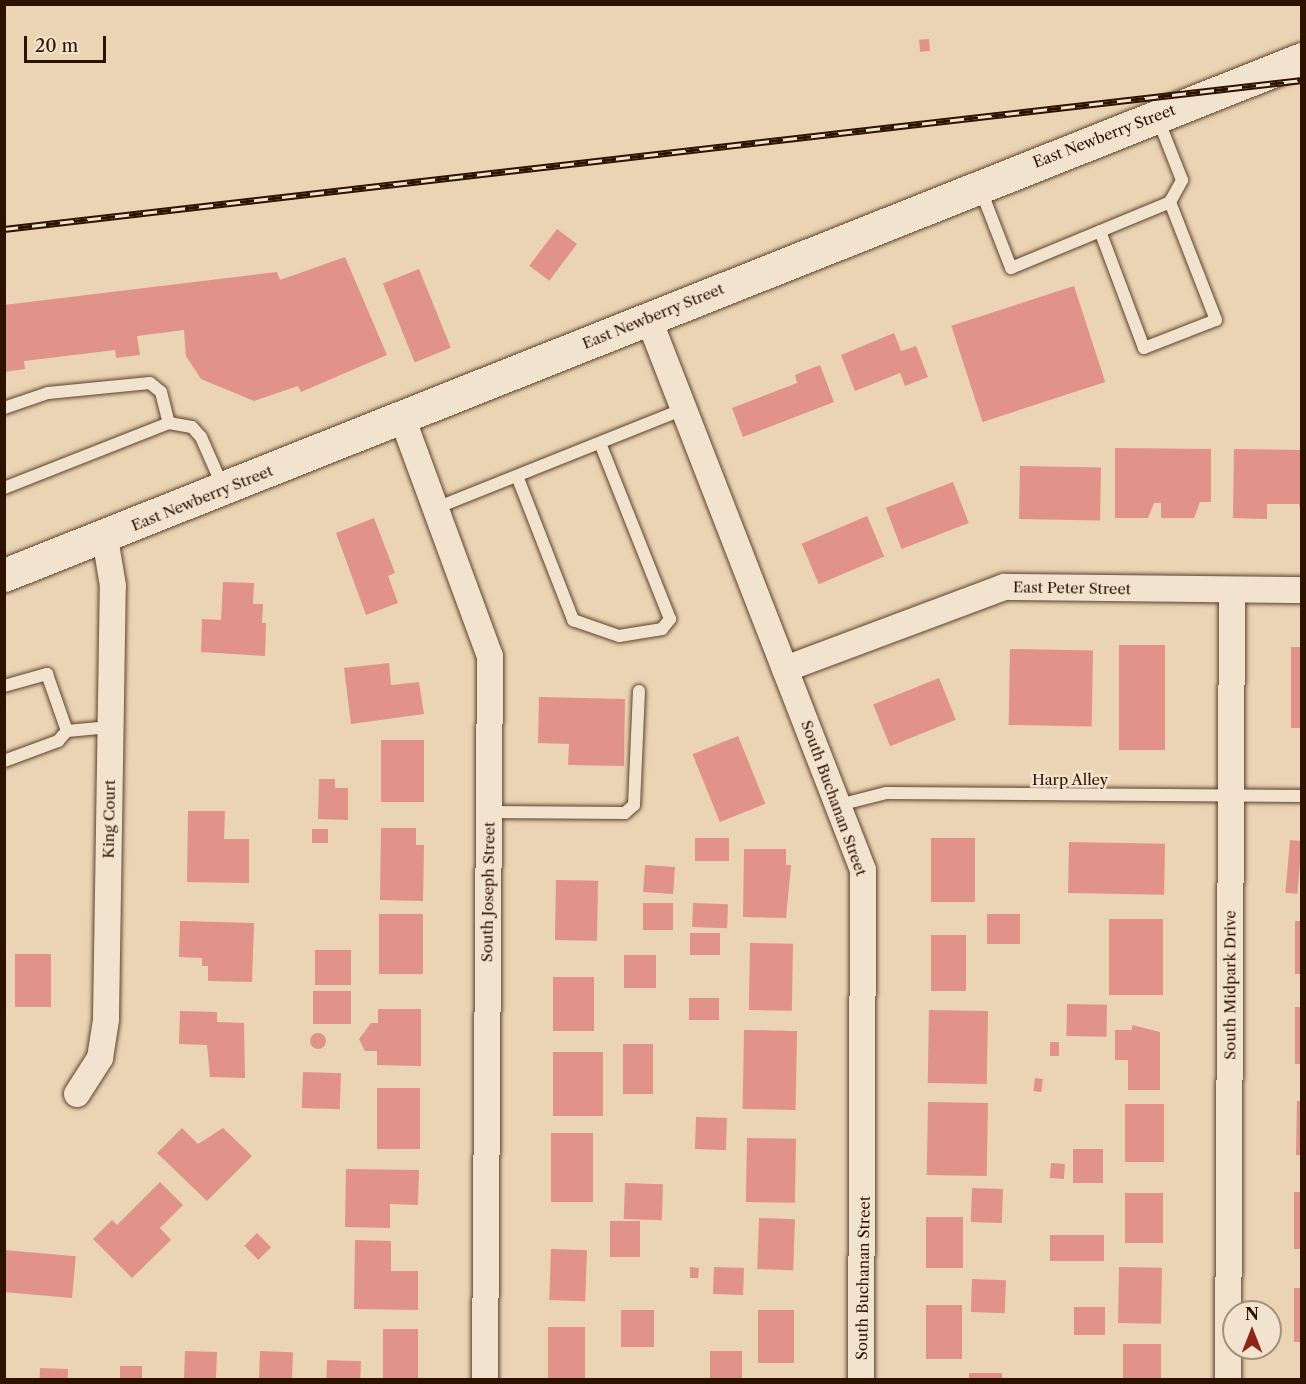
<!DOCTYPE html>
<html>
<head>
<meta charset="utf-8">
<style>
  body { margin:0 }
  #map { position:relative; width:1306px; height:1384px; overflow:hidden; background:#ebd4b4; font-family:"Libre Caslon Text",serif }
  div>[style] { position:absolute }
  .building>* { inset:0; background:#e19289; transform-origin:0 0 }
  .round { border-radius:50% }
  .roads { filter:drop-shadow(0 0 2px #5d422d) drop-shadow(0 0 2px #5d422d) }
  .lane>* { height:12px; margin:-6px; padding:0 6px; transform-origin:6px; border-radius:6px; background:#f2e3ce }
  .street>* { height:26px; margin:-13px; padding:0 13px; transform-origin:13px; border-radius:13px; background:#f2e3ce }
  .secondary>* { height:33px; margin:-16.5px; padding:0 16.5px; transform-origin:16.5px; border-radius:16.5px; background:#f2e3ce }
  .rail>* { height:7px; margin-top:-3.5px; transform-origin:0; background:repeating-linear-gradient(90deg,#f2e3ce 0 14px,#2e1200 0 28px); box-sizing:border-box; border-block:2px solid #2e1200 }
  span { translate:-50% -50%; white-space:nowrap; text-align:center; line-height:1.15; -webkit-text-stroke:5px #f2e3ce; paint-order:stroke }
  .street-label { font-size:15px; color:#2e1200 }
  .frame { position:absolute; inset:0; border:6px solid #2e1200; pointer-events:none }
  .north { position:absolute; left:1222px; top:1300px; width:60px; height:60px; box-sizing:border-box; background:#f2e3ce; border:2px solid #a48f7c; border-radius:50%; rotate:0deg; font-size:16px; font-weight:700; line-height:24px; text-align:center; color:#2e1200 }
  .north::after { content:''; display:block; margin:auto; width:21px; height:27px; background:#8f2418; clip-path:polygon(50% 0,100% 100%,50% 72%,0 100%) }
  .scale { position:absolute; left:24px; top:36px; width:82px; height:27px; box-sizing:border-box; border:3px solid #2e1200; border-top:0; padding-left:8px; font-size:18px; line-height:21px; white-space:nowrap; color:#2e1200; -webkit-text-stroke:4px #f2e3ce; paint-order:stroke }
</style>
</head>
<body>
<div id="map">
  <div class="building">
    <i style="left:929px;top:39px;width:12px;height:10px;rotate:85deg"></i>
    <i style="left:557px;top:229px;width:25px;height:46px;rotate:37deg"></i>
    <i style="clip-path:polygon(345px 257px,387px 355px,301px 392px,298px 386px,254px 401px,201px 379px,186px 356px,184px 330px,137px 336px,140px 355px,116px 358px,115px 350px,24px 361px,25px 369px,4px 372px,4px 305px,277px 272px,280px 280px)"></i>
    <i style="left:419px;top:269px;width:85px;height:39px;rotate:68deg"></i>
    <i style="left:1074px;top:286px;width:101px;height:129px;rotate:72deg"></i>
    <i style="clip-path:polygon(894px 333px,901px 351px,916px 346px,928px 377px,905px 386px,900px 373px,855px 391px,841px 355px)"></i>
    <i style="clip-path:polygon(820px 365px,834px 402px,743px 437px,732px 408px,797px 383px,795px 375px)"></i>
    <i style="clip-path:polygon(1115px 448px,1211px 449px,1211px 502px,1200px 502px,1194px 518px,1161px 518px,1161px 503px,1154px 503px,1148px 518px,1115px 518px)"></i>
    <i style="clip-path:polygon(1234px 449px,1302px 450px,1302px 519px,1299px 504px,1267px 504px,1267px 519px,1233px 518px)"></i>
    <i style="left:1020px;top:466px;width:81px;height:53px;rotate:1deg"></i>
    <i style="left:953px;top:482px;width:44px;height:72px;rotate:69deg"></i>
    <i style="left:867px;top:516px;width:44px;height:71px;rotate:67deg"></i>
    <i style="clip-path:polygon(374px 518px,395px 573px,388px 576px,398px 603px,366px 615px,336px 533px)"></i>
    <i style="clip-path:polygon(223px 582px,254px 583px,253px 604px,263px 604px,262px 623px,266px 623px,265px 656px,201px 652px,202px 619px,221px 620px)"></i>
    <i style="left:1119px;top:645px;width:46px;height:105px"></i>
    <i style="left:1291px;top:647px;width:11px;height:81px"></i>
    <i style="left:1010px;top:649px;width:83px;height:76px;rotate:1deg"></i>
    <i style="clip-path:polygon(389px 663px,391px 685px,419px 682px,424px 714px,351px 724px,344px 668px)"></i>
    <i style="left:939px;top:678px;width:45px;height:71px;rotate:68deg"></i>
    <i style="clip-path:polygon(539px 697px,625px 699px,624px 766px,568px 765px,569px 744px,538px 743px)"></i>
    <i style="left:738px;top:736px;width:73px;height:49px;rotate:68deg"></i>
    <i style="left:381px;top:740px;width:43px;height:62px"></i>
    <i style="clip-path:polygon(319px 779px,335px 779px,335px 788px,348px 788px,348px 820px,318px 819px)"></i>
    <i style="clip-path:polygon(188px 811px,225px 811px,224px 839px,249px 839px,249px 883px,187px 882px)"></i>
    <i style="clip-path:polygon(381px 828px,416px 828px,416px 845px,424px 845px,423px 901px,380px 900px)"></i>
    <i style="left:312px;top:829px;width:16px;height:14px"></i>
    <i style="left:695px;top:838px;width:34px;height:23px"></i>
    <i style="left:931px;top:838px;width:44px;height:64px"></i>
    <i style="left:1290px;top:840px;width:12px;height:53px;rotate:5deg"></i>
    <i style="left:1069px;top:842px;width:96px;height:51px;rotate:1deg"></i>
    <i style="clip-path:polygon(744px 849px,786px 849px,786px 865px,791px 865px,786px 918px,743px 917px)"></i>
    <i style="left:645px;top:865px;width:30px;height:27px;rotate:4deg"></i>
    <i style="left:556px;top:880px;width:42px;height:60px;rotate:1deg"></i>
    <i style="left:643px;top:903px;width:30px;height:27px"></i>
    <i style="left:693px;top:903px;width:35px;height:24px;rotate:2deg"></i>
    <i style="left:379px;top:914px;width:44px;height:60px"></i>
    <i style="left:987px;top:914px;width:33px;height:30px"></i>
    <i style="left:1109px;top:919px;width:54px;height:76px"></i>
    <i style="clip-path:polygon(180px 921px,254px 923px,252px 982px,208px 981px,208px 966px,202px 966px,202px 958px,179px 957px)"></i>
    <i style="left:1295px;top:921px;width:7px;height:53px"></i>
    <i style="left:690px;top:933px;width:30px;height:22px"></i>
    <i style="left:931px;top:935px;width:35px;height:56px"></i>
    <i style="left:750px;top:943px;width:43px;height:67px;rotate:1deg"></i>
    <i style="left:315px;top:950px;width:36px;height:35px"></i>
    <i style="left:15px;top:954px;width:36px;height:53px"></i>
    <i style="left:624px;top:955px;width:32px;height:33px"></i>
    <i style="left:553px;top:977px;width:41px;height:54px"></i>
    <i style="left:313px;top:991px;width:38px;height:33px"></i>
    <i style="left:689px;top:998px;width:30px;height:22px"></i>
    <i style="left:1067px;top:1004px;width:40px;height:32px;rotate:1deg"></i>
    <i style="left:1295px;top:1007px;width:7px;height:57px"></i>
    <i style="clip-path:polygon(378px 1009px,421px 1009px,421px 1066px,377px 1065px,377px 1051px,365px 1051px,359px 1039px,371px 1023px,378px 1023px)"></i>
    <i style="left:929px;top:1010px;width:59px;height:73px;rotate:1deg"></i>
    <i style="clip-path:polygon(180px 1011px,217px 1012px,217px 1022px,244px 1023px,245px 1078px,210px 1077px,207px 1045px,179px 1044px)"></i>
    <i style="clip-path:polygon(1132px 1025px,1160px 1032px,1160px 1090px,1128px 1090px,1128px 1060px,1115px 1060px,1115px 1030px,1132px 1030px)"></i>
    <i style="left:744px;top:1030px;width:53px;height:79px;rotate:1deg"></i>
    <i class="round" style="left:310px;top:1033px;width:16px;height:16px"></i>
    <i style="left:1050px;top:1042px;width:9px;height:14px"></i>
    <i style="left:623px;top:1044px;width:30px;height:50px"></i>
    <i style="left:553px;top:1052px;width:50px;height:64px"></i>
    <i style="left:303px;top:1072px;width:38px;height:36px;rotate:2deg"></i>
    <i style="left:1035px;top:1078px;width:8px;height:13px;rotate:7deg"></i>
    <i style="left:377px;top:1088px;width:43px;height:61px"></i>
    <i style="clip-path:polygon(1297px 1101px,1302px 1101px,1302px 1155px,1296px 1155px)"></i>
    <i style="left:928px;top:1102px;width:60px;height:73px;rotate:1deg"></i>
    <i style="left:1125px;top:1104px;width:39px;height:58px"></i>
    <i style="left:696px;top:1117px;width:31px;height:32px;rotate:2deg"></i>
    <i style="clip-path:polygon(182px 1128px,198px 1144px,223px 1128px,252px 1156px,207px 1201px,157px 1153px)"></i>
    <i style="left:551px;top:1133px;width:42px;height:69px"></i>
    <i style="left:747px;top:1138px;width:49px;height:64px;rotate:1deg"></i>
    <i style="left:1073px;top:1149px;width:30px;height:34px"></i>
    <i style="left:1051px;top:1163px;width:14px;height:15px;rotate:4deg"></i>
    <i style="clip-path:polygon(346px 1169px,419px 1170px,418px 1205px,390px 1204px,390px 1228px,345px 1227px)"></i>
    <i style="clip-path:polygon(160px 1182px,183px 1205px,160px 1228px,171px 1240px,132px 1278px,93px 1239px,112px 1220px,117px 1225px)"></i>
    <i style="left:625px;top:1183px;width:38px;height:36px;rotate:2deg"></i>
    <i style="left:972px;top:1188px;width:31px;height:34px;rotate:2deg"></i>
    <i style="left:1294px;top:1192px;width:8px;height:57px"></i>
    <i style="left:1125px;top:1193px;width:38px;height:50px"></i>
    <i style="left:926px;top:1217px;width:37px;height:51px"></i>
    <i style="left:759px;top:1218px;width:36px;height:51px;rotate:2deg"></i>
    <i style="left:610px;top:1221px;width:30px;height:36px"></i>
    <i style="left:257px;top:1233px;width:20px;height:18px;rotate:45deg"></i>
    <i style="left:1050px;top:1235px;width:54px;height:26px"></i>
    <i style="clip-path:polygon(355px 1240px,391px 1241px,391px 1271px,418px 1271px,418px 1310px,354px 1309px)"></i>
    <i style="left:551px;top:1249px;width:36px;height:51px;rotate:2deg"></i>
    <i style="left:4px;top:1250px;width:72px;height:42px;rotate:5deg"></i>
    <i style="clip-path:polygon(690px 1267px,699px 1268px,698px 1278px,690px 1278px)"></i>
    <i style="left:714px;top:1267px;width:30px;height:27px;rotate:2deg"></i>
    <i style="left:1119px;top:1267px;width:43px;height:56px;rotate:1deg"></i>
    <i style="left:972px;top:1279px;width:34px;height:33px;rotate:2deg"></i>
    <i style="left:1294px;top:1288px;width:8px;height:54px"></i>
    <i style="left:926px;top:1305px;width:36px;height:54px"></i>
    <i style="left:1074px;top:1307px;width:31px;height:28px"></i>
    <i style="left:621px;top:1310px;width:33px;height:37px"></i>
    <i style="left:758px;top:1310px;width:36px;height:53px"></i>
    <i style="left:548px;top:1327px;width:37px;height:53px"></i>
    <i style="left:383px;top:1329px;width:35px;height:50px"></i>
    <i style="left:1123px;top:1344px;width:38px;height:36px"></i>
    <i style="left:185px;top:1351px;width:32px;height:29px;rotate:2deg"></i>
    <i style="left:260px;top:1351px;width:33px;height:29px;rotate:2deg"></i>
    <i style="left:710px;top:1351px;width:32px;height:29px"></i>
    <i style="left:327px;top:1360px;width:34px;height:20px;rotate:2deg"></i>
    <i style="left:120px;top:1366px;width:22px;height:14px"></i>
    <i style="left:40px;top:1368px;width:28px;height:12px;rotate:2deg"></i>
    <i style="left:969px;top:1373px;width:33px;height:7px"></i>
  </div>
  <div class="roads">
    <div class="lane">
      <i style="left:980px;top:188px;width:86px;rotate:68.8deg"></i>
      <i style="left:1011px;top:268px;width:172px;rotate:-22.5deg"></i>
      <i style="left:1170px;top:202px;width:25px;rotate:-61deg"></i>
      <i style="left:1182px;top:180px;width:66px;rotate:-111.5deg"></i>
      <i style="left:1100px;top:231px;width:125px;rotate:69.4deg"></i>
      <i style="left:1144px;top:348px;width:77px;rotate:-21.3deg"></i>
      <i style="left:1216px;top:320px;width:127px;rotate:-111.3deg"></i>
      <i style="left:4px;top:408px;width:46px;rotate:-18.8deg"></i>
      <i style="left:48px;top:393px;width:102px;rotate:-5.6deg"></i>
      <i style="left:150px;top:383px;width:14px;rotate:39deg"></i>
      <i style="left:161px;top:392px;width:32px;rotate:76deg"></i>
      <i style="left:169px;top:423px;width:177px;rotate:158.5deg"></i>
      <i style="left:169px;top:423px;width:23px;rotate:10deg"></i>
      <i style="left:192px;top:427px;width:13px;rotate:48deg"></i>
      <i style="left:201px;top:437px;width:55px;rotate:66.3deg"></i>
      <i style="left:517px;top:476px;width:155px;rotate:68.7deg"></i>
      <i style="left:573px;top:620px;width:49px;rotate:19.2deg"></i>
      <i style="left:619px;top:636px;width:44px;rotate:-9.2deg"></i>
      <i style="left:662px;top:629px;width:13px;rotate:-51deg"></i>
      <i style="left:670px;top:619px;width:189px;rotate:-111.7deg"></i>
      <i style="left:436px;top:508px;width:267px;rotate:-21.8deg"></i>
      <i style="left:4px;top:686px;width:45px;rotate:-15.6deg"></i>
      <i style="left:47px;top:674px;width:60px;rotate:70.7deg"></i>
      <i style="left:67px;top:731px;width:43px;rotate:-5.3deg"></i>
      <i style="left:4px;top:761px;width:58px;rotate:-20.3deg"></i>
      <i style="left:58px;top:741px;width:13px;rotate:-48deg"></i>
      <i style="left:839px;top:805px;width:49px;rotate:-14.3deg"></i>
      <i style="left:886px;top:793px;width:416px;rotate:0.4deg"></i>
      <i style="left:489px;top:812px;width:136px;rotate:0.4deg"></i>
      <i style="left:625px;top:813px;width:12px;rotate:-42deg"></i>
      <i style="left:634px;top:805px;width:114px;rotate:-87.5deg"></i>
    </div>
    <div class="street">
      <i style="left:648px;top:317px;width:593px;rotate:68.75deg"></i>
      <i style="left:863px;top:870px;width:510px;rotate:90.22deg"></i>
      <i style="left:403px;top:420px;width:252px;rotate:69.8deg"></i>
      <i style="left:490px;top:656px;width:724px;rotate:90.4deg"></i>
      <i style="left:785px;top:669px;width:234px;rotate:-20.5deg"></i>
      <i style="left:1004px;top:587px;width:298px;rotate:0.6deg"></i>
      <i style="left:77px;top:1094px;width:43px;rotate:-57.4deg"></i>
      <i style="left:100px;top:1058px;width:39px;rotate:-81deg"></i>
      <i style="left:106px;top:1019px;width:433px;rotate:-89.1deg"></i>
      <i style="left:113px;top:586px;width:49px;rotate:-99.5deg"></i>
      <i style="left:1228px;top:1380px;width:790px;rotate:-89.71deg"></i>
    </div>
    <div class="secondary">
      <i style="left:4px;top:575px;width:1397px;rotate:-21.68deg"></i>
    </div>
  </div>
  <div class="rail">
    <i style="left:4px;top:229px;width:1307px;rotate:-6.55deg"></i>
  </div>
  <div class="street-label">
    <span style="left:1104px;top:136px;rotate:-21deg">East Newberry Street</span>
    <span style="left:653px;top:316px;rotate:-22deg">East Newberry Street</span>
    <span style="left:202px;top:498px;rotate:-22deg">East Newberry Street</span>
    <span style="left:1072px;top:588px;rotate:1deg">East Peter Street</span>
    <span style="left:1070px;top:780px">Harp Alley</span>
    <span style="left:834px;top:798px;rotate:70deg">South Buchanan Street</span>
    <span style="left:109px;top:819px;rotate:-89deg">King Court</span>
    <span style="left:488px;top:892px;rotate:-89deg">South Joseph Street</span>
    <span style="left:1230px;top:985px;rotate:-90deg">South Midpark Drive</span>
    <span style="left:863px;top:1278px;rotate:-89deg">South Buchanan Street</span>
  </div>
  <div class="frame"></div>
  <div class="north">N</div>
  <div class="scale">20 m</div>
</div>
</body>
</html>
